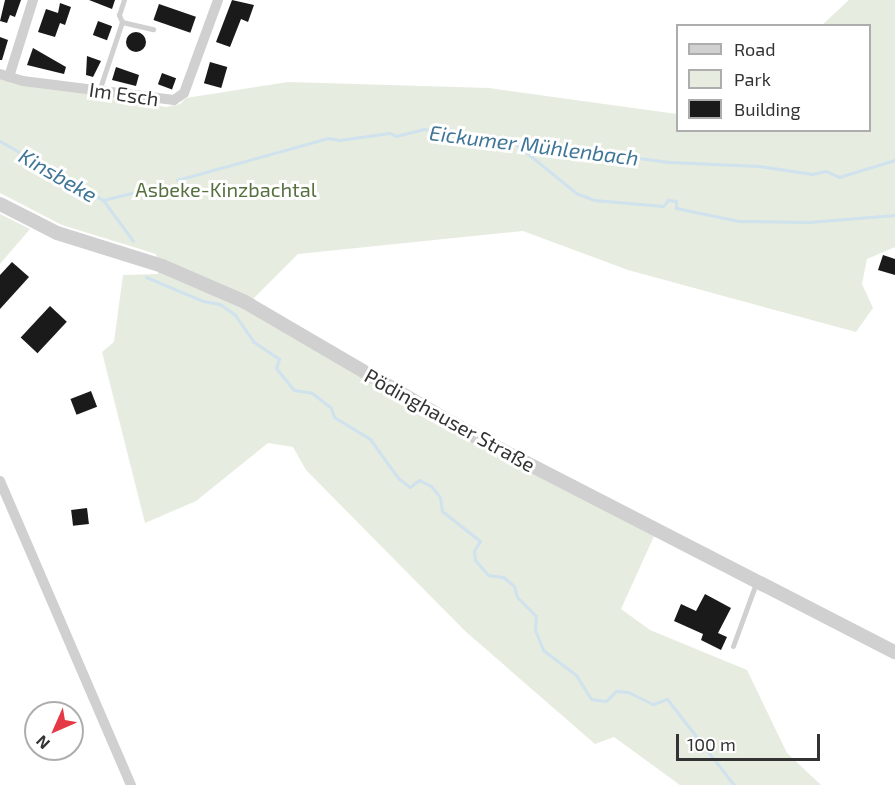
<!DOCTYPE html>
<html>
<head>
<meta charset="utf-8">
<style>
  body { margin:0 }
  #map { position:relative; width:895px; height:785px; overflow:hidden; background:#fff; font-family:"Exo 2",sans-serif }
  div>[style] { position:absolute }
  .green>* { inset:0; background:#e6ecdf }
  .stream>* { height:3px; margin:-1.5px; padding:0 1.5px; transform-origin:1.5px; border-radius:1.5px; background:#cfe2ee }
  .building>* { inset:0; background:#1a1a1a; transform-origin:0 0 }
  .round { border-radius:50% }
  .service>* { height:5px; margin:-2.5px; padding:0 2.5px; transform-origin:2.5px; border-radius:2.5px; background:#d0d0d0 }
  .minor>* { height:10px; margin:-5px; padding:0 5px; transform-origin:5px; border-radius:5px; background:#d0d0d0 }
  .tertiary>* { height:14px; margin:-7px; padding:0 7px; transform-origin:7px; border-radius:7px; background:#d0d0d0 }
  span { translate:-50% -50%; white-space:nowrap; text-align:center; line-height:1.15; -webkit-text-stroke:6px #fff; paint-order:stroke }
  .street-label { font-size:20px; color:#333 }
  .park-label { font-size:20px; color:#56703f }
  .water-label { font-size:21px; color:#3f7597; font-style:italic }
  .legend { position:absolute; left:676px; top:24px; width:195px; height:108px; box-sizing:border-box; background:#fff; border:2px solid #adadad; margin:0; padding:8px 10px; list-style:none; font-size:18px; color:#333 }
  .legend li { display:flex; align-items:center; gap:12px; height:30px }
  .legend b { width:30px; border:2px solid #adadad }
  .north { position:absolute; left:24px; top:701px; width:60px; height:60px; box-sizing:border-box; background:#fff; border:2px solid #adadad; border-radius:50%; rotate:225deg; font-size:16px; font-weight:700; line-height:24px; text-align:center; color:#333 }
  .north::after { content:''; display:block; margin:auto; width:21px; height:27px; background:#e63946; clip-path:polygon(50% 0,100% 100%,50% 72%,0 100%) }
  .scale { position:absolute; left:676px; top:734px; width:144px; height:27px; box-sizing:border-box; border:3px solid #333; border-top:0; padding-left:8px; font-size:18px; line-height:21px; white-space:nowrap; color:#333; -webkit-text-stroke:4px #fff; paint-order:stroke }
</style>
</head>
<body>
<div id="map">
  <div class="green">
    <i style="clip-path:polygon(849px 0,895px 0,895px 247px,867px 259px,862px 284px,873px 308px,856px 332px,628px 270px,523px 231px,298px 254px,253px 299px,403px 388px,629px 512px,655px 534px,621px 609px,650px 630px,747px 670px,787px 753px,821px 785px,680px 785px,614px 737px,595px 744px,465px 631px,306px 470px,293px 447px,268px 443px,196px 501px,145px 523px,102px 352px,114px 342px,123px 275px,158px 274px,156px 254px,62px 225px,0 193px,0 77px,166px 107px,180px 104px,186px 98px,288px 82px,489px 88px,677px 114px,678px 130px,870px 130px,870px 26px,822px 25px)"></i>
    <i style="clip-path:polygon(0 214px,30px 229px,0 264px)"></i>
  </div>
  <div class="stream">
    <i style="left:0;top:141px;width:119px;rotate:29.8deg"></i>
    <i style="left:103px;top:200px;width:51px;rotate:53.8deg"></i>
    <i style="left:517px;top:145px;width:76px;rotate:39.1deg"></i>
    <i style="left:576px;top:193px;width:19px;rotate:21deg"></i>
    <i style="left:594px;top:200px;width:69px;rotate:5deg"></i>
    <i style="left:663px;top:206px;width:8px;rotate:-50deg"></i>
    <i style="left:668px;top:200px;width:8px;rotate:7deg"></i>
    <i style="left:676px;top:201px;width:7px;rotate:90deg"></i>
    <i style="left:676px;top:208px;width:64px;rotate:11.7deg"></i>
    <i style="left:739px;top:221px;width:70px;rotate:0.8deg"></i>
    <i style="left:809px;top:222px;width:86px;rotate:-4.7deg"></i>
    <i style="left:177px;top:180px;width:157px;rotate:-15.5deg"></i>
    <i style="left:328px;top:138px;width:11px;rotate:10deg"></i>
    <i style="left:339px;top:140px;width:51px;rotate:-7.8deg"></i>
    <i style="left:390px;top:133px;width:7px;rotate:27deg"></i>
    <i style="left:396px;top:136px;width:29px;rotate:-14deg"></i>
    <i style="left:424px;top:129px;width:247px;rotate:7.7deg"></i>
    <i style="left:669px;top:162px;width:90px;rotate:2.5deg"></i>
    <i style="left:759px;top:166px;width:54px;rotate:8.6deg"></i>
    <i style="left:812px;top:174px;width:14px;rotate:-12deg"></i>
    <i style="left:826px;top:171px;width:14px;rotate:25deg"></i>
    <i style="left:839px;top:177px;width:59px;rotate:-16.9deg"></i>
    <i style="left:103px;top:200px;width:60px;rotate:-13.6deg"></i>
    <i style="left:146px;top:277px;width:62px;rotate:22.8deg"></i>
    <i style="left:203px;top:301px;width:17px;rotate:10deg"></i>
    <i style="left:220px;top:304px;width:19px;rotate:36deg"></i>
    <i style="left:235px;top:315px;width:33px;rotate:55deg"></i>
    <i style="left:254px;top:342px;width:30px;rotate:34deg"></i>
    <i style="left:279px;top:359px;width:9px;rotate:108deg"></i>
    <i style="left:276px;top:368px;width:28px;rotate:51deg"></i>
    <i style="left:294px;top:390px;width:18px;rotate:9deg"></i>
    <i style="left:312px;top:393px;width:24px;rotate:38deg"></i>
    <i style="left:331px;top:408px;width:9px;rotate:72deg"></i>
    <i style="left:334px;top:417px;width:42px;rotate:31.4deg"></i>
    <i style="left:370px;top:439px;width:48px;rotate:54.3deg"></i>
    <i style="left:398px;top:478px;width:15px;rotate:37deg"></i>
    <i style="left:410px;top:487px;width:11px;rotate:-38deg"></i>
    <i style="left:419px;top:480px;width:13px;rotate:27deg"></i>
    <i style="left:431px;top:486px;width:14px;rotate:51deg"></i>
    <i style="left:440px;top:497px;width:14px;rotate:82deg"></i>
    <i style="left:442px;top:511px;width:48px;rotate:38.3deg"></i>
    <i style="left:480px;top:541px;width:12px;rotate:121deg"></i>
    <i style="left:474px;top:551px;width:9px;rotate:84deg"></i>
    <i style="left:475px;top:560px;width:20px;rotate:49deg"></i>
    <i style="left:488px;top:575px;width:15px;rotate:8deg"></i>
    <i style="left:503px;top:577px;width:14px;rotate:39deg"></i>
    <i style="left:514px;top:586px;width:11px;rotate:75deg"></i>
    <i style="left:517px;top:597px;width:27px;rotate:45deg"></i>
    <i style="left:536px;top:616px;width:14px;rotate:94deg"></i>
    <i style="left:535px;top:630px;width:22px;rotate:68deg"></i>
    <i style="left:543px;top:650px;width:41px;rotate:37.1deg"></i>
    <i style="left:576px;top:675px;width:28px;rotate:58deg"></i>
    <i style="left:591px;top:699px;width:15px;rotate:8deg"></i>
    <i style="left:606px;top:701px;width:14px;rotate:-45deg"></i>
    <i style="left:616px;top:691px;width:12px;rotate:5deg"></i>
    <i style="left:628px;top:692px;width:28px;rotate:26deg"></i>
    <i style="left:653px;top:704px;width:15px;rotate:-20deg"></i>
    <i style="left:667px;top:699px;width:109px;rotate:52.1deg"></i>
  </div>
  <div class="building">
    <i style="clip-path:polygon(5px 0,21px 0,15px 17px,10px 15px,7px 23px,0 21px)"></i>
    <i style="clip-path:polygon(89px 0,115px 0,112px 9px)"></i>
    <i style="clip-path:polygon(232px 0,254px 5px,248px 22px,241px 19px,230px 47px,216px 42px)"></i>
    <i style="clip-path:polygon(60px 3px,71px 7px,65px 25px,60px 23px,55px 37px,38px 32px,46px 9px,58px 13px)"></i>
    <i style="left:159px;top:4px;width:39px;height:17px;rotate:19deg"></i>
    <i style="left:98px;top:21px;width:15px;height:15px;rotate:20deg"></i>
    <i class="round" style="left:126px;top:32px;width:20px;height:20px"></i>
    <i style="clip-path:polygon(0 37px,8px 40px,2px 60px,0 60px)"></i>
    <i style="clip-path:polygon(33px 48px,66px 67px,64px 74px,27px 65px)"></i>
    <i style="clip-path:polygon(87px 56px,101px 61px,93px 77px,86px 75px)"></i>
    <i style="left:210px;top:62px;width:18px;height:22px;rotate:16deg"></i>
    <i style="clip-path:polygon(116px 67px,139px 75px,136px 86px,112px 80px)"></i>
    <i style="left:162px;top:73px;width:15px;height:12px;rotate:20deg"></i>
    <i style="clip-path:polygon(883px 255px,895px 259px,895px 275px,878px 270px)"></i>
    <i style="clip-path:polygon(12px 262px,29px 277px,0 309px,0 275px)"></i>
    <i style="left:50px;top:306px;width:23px;height:43px;rotate:43deg"></i>
    <i style="left:91px;top:391px;width:17px;height:22px;rotate:69deg"></i>
    <i style="left:87px;top:508px;width:16px;height:16px;rotate:83deg"></i>
    <i style="clip-path:polygon(705px 594px,731px 608px,718px 633px,727px 637px,721px 650px,701px 640px,703px 634px,674px 621px,681px 604px,696px 611px)"></i>
  </div>
  <div class="service">
    <i style="left:122px;top:22px;width:8px;rotate:-113deg"></i>
    <i style="left:119px;top:15px;width:16px;rotate:-72deg"></i>
    <i style="left:99px;top:91px;width:73px;rotate:-71.6deg"></i>
    <i style="left:122px;top:22px;width:32px;rotate:13deg"></i>
    <i style="left:733px;top:646px;width:67px;rotate:-69.9deg"></i>
  </div>
  <div class="minor">
    <i style="left:0;top:74px;width:24px;rotate:17deg"></i>
    <i style="left:23px;top:81px;width:152px;rotate:7.2deg"></i>
    <i style="left:174px;top:100px;width:12px;rotate:-35deg"></i>
    <i style="left:184px;top:93px;width:99px;rotate:-69.9deg"></i>
    <i style="left:9px;top:77px;width:81px;rotate:-72.7deg"></i>
    <i style="left:0;top:481px;width:331px;rotate:66.7deg"></i>
  </div>
  <div class="tertiary">
    <i style="left:0;top:204px;width:64px;rotate:27deg"></i>
    <i style="left:57px;top:233px;width:110px;rotate:17.4deg"></i>
    <i style="left:162px;top:266px;width:90px;rotate:23.4deg"></i>
    <i style="left:245px;top:302px;width:268px;rotate:30.3deg"></i>
    <i style="left:476px;top:437px;width:471px;rotate:27.2deg"></i>
  </div>
  <div class="street-label">
    <span style="left:124px;top:94px;rotate:8deg">Im Esch</span>
    <span style="left:450px;top:420px;rotate:29deg">Pödinghauser Straße</span>
  </div>
  <div class="park-label">
    <span style="left:226px;top:189px">Asbeke-Kinzbachtal</span>
  </div>
  <div class="water-label">
    <span style="left:534px;top:145px;rotate:7deg">Eickumer Mühlenbach</span>
    <span style="left:58px;top:175px;rotate:30deg">Kinsbeke</span>
  </div>
  <ul class="legend">
  <li><b style="height:8px;background:#d0d0d0"></b>Road</li>
  <li><b style="height:16px;background:#e6ecdf"></b>Park</li>
  <li><b style="height:16px;background:#1a1a1a"></b>Building</li>
  </ul>
  <div class="north">N</div>
  <div class="scale">100 m</div>
</div>
</body>
</html>
